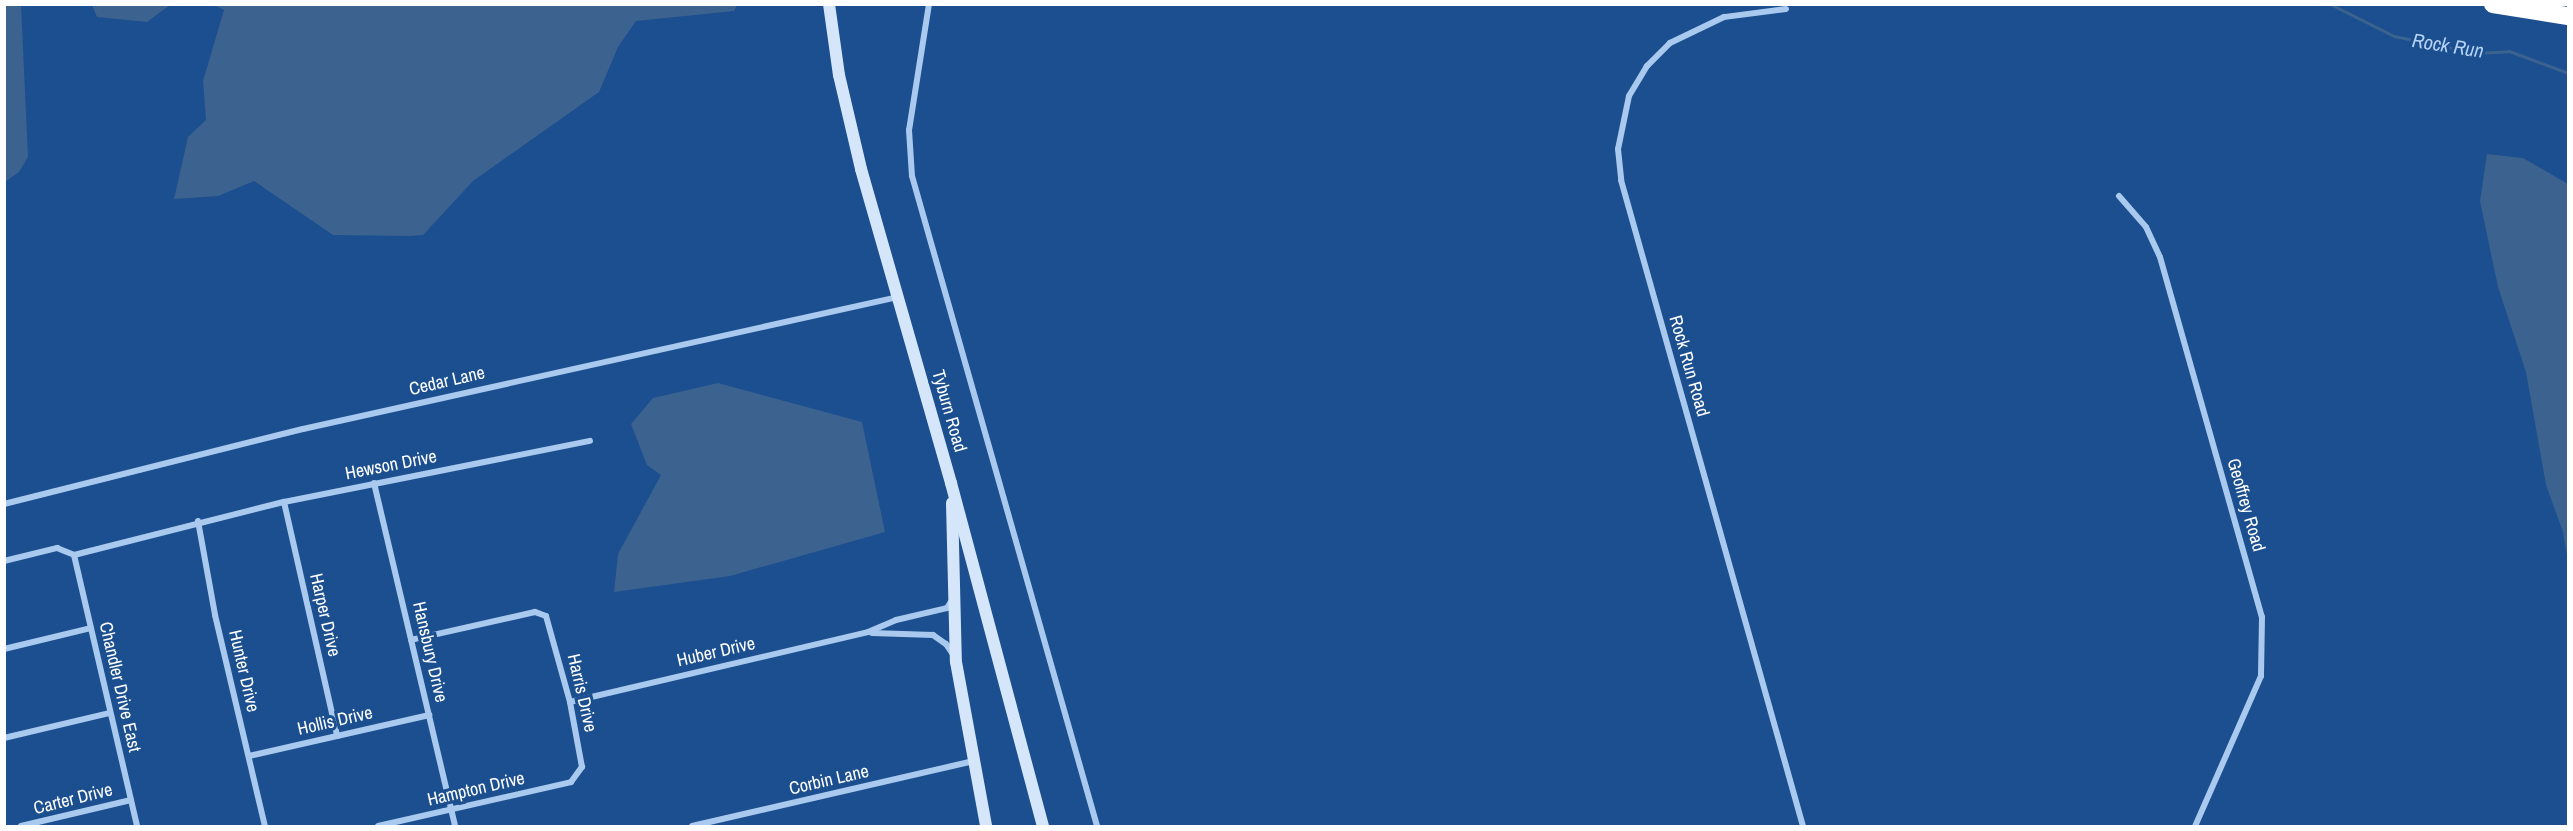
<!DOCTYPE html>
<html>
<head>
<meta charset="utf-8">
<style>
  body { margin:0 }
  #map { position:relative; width:2573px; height:831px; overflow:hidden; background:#1b4f8f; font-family:"Archivo Narrow",sans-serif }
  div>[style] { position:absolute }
  .water>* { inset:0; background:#3c6290 }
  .stream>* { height:3px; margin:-1.5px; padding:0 1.5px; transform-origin:1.5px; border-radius:1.5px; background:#3c6290 }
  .minor>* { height:6px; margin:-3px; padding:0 3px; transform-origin:3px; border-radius:3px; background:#a9c9ee }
  .secondary>* { height:12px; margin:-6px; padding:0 6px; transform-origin:6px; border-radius:6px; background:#d6e6fa }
  .motorway>* { height:18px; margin:-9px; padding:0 9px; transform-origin:9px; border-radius:9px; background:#fff }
  span { translate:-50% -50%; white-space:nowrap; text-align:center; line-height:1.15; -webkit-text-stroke:6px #1b4f8f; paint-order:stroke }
  .street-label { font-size:18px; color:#fff }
  .water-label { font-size:20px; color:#b5d3f5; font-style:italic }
  .frame { position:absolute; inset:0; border:6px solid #fff; pointer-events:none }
</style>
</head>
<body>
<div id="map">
  <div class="water">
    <i style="clip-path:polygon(5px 4px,21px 5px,28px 157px,19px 172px,5px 182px)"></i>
    <i style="clip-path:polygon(92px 5px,170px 5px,147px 22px,97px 17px)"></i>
    <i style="clip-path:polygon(214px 5px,737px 5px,734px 11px,636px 21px,618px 47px,599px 92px,473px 181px,423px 235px,410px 236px,333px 235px,254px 181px,218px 196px,174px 199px,188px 137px,206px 120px,203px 81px,224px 10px)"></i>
    <i style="clip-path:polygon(2487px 154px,2523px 158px,2568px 184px,2568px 562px,2563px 532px,2546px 485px,2526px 372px,2498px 287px,2480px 201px)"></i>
    <i style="clip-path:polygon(718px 383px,862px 422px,885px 532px,730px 576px,614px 592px,618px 554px,661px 475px,647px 465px,631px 424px,653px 398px)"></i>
  </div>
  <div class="stream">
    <i style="left:2330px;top:4px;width:72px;rotate:26.6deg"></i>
    <i style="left:2394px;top:36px;width:84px;rotate:11.7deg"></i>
    <i style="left:2476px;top:53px;width:33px;rotate:-3deg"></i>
    <i style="left:2509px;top:51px;width:63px;rotate:20.4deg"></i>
  </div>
  <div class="minor">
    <i style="left:929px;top:4px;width:128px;rotate:99deg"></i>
    <i style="left:909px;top:130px;width:46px;rotate:86.3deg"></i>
    <i style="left:912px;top:176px;width:676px;rotate:74.11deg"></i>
    <i style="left:1786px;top:9px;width:63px;rotate:172.6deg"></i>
    <i style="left:1724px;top:17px;width:60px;rotate:154.3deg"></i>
    <i style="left:1670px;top:43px;width:33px;rotate:135deg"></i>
    <i style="left:1647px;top:66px;width:35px;rotate:121deg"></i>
    <i style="left:1629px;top:96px;width:54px;rotate:101.7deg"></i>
    <i style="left:1618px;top:149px;width:31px;rotate:84deg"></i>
    <i style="left:1621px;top:180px;width:671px;rotate:74.27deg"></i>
    <i style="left:2119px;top:196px;width:41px;rotate:48.9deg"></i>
    <i style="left:2146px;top:227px;width:33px;rotate:65deg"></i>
    <i style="left:2160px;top:257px;width:374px;rotate:74.2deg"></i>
    <i style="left:2262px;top:617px;width:59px;rotate:91deg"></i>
    <i style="left:2261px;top:676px;width:164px;rotate:113.7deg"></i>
    <i style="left:374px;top:483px;width:352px;rotate:76.7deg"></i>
    <i style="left:284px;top:502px;width:240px;rotate:77.2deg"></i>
    <i style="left:4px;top:504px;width:308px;rotate:-14.1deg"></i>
    <i style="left:303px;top:429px;width:609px;rotate:-12.51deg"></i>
    <i style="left:198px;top:521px;width:96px;rotate:79.7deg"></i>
    <i style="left:215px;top:615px;width:217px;rotate:76.7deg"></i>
    <i style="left:74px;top:555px;width:217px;rotate:-14.2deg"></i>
    <i style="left:284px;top:502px;width:312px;rotate:-11.3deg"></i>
    <i style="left:74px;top:555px;width:278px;rotate:76.9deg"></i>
    <i style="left:4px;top:561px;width:55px;rotate:-13.8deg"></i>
    <i style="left:57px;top:548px;width:18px;rotate:22deg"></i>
    <i style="left:872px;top:633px;width:61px;rotate:1.9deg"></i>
    <i style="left:933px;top:635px;width:16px;rotate:35deg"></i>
    <i style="left:946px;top:644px;width:14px;rotate:56deg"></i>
    <i style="left:4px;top:649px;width:89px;rotate:-13.6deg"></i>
    <i style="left:570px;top:702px;width:306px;rotate:-13.2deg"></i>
    <i style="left:868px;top:632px;width:30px;rotate:-23deg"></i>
    <i style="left:896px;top:620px;width:52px;rotate:-13.2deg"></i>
    <i style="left:947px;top:608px;width:9px;rotate:-58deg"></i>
    <i style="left:4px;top:738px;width:109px;rotate:-13.3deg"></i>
    <i style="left:249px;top:756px;width:185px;rotate:-12.8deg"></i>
    <i style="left:21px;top:826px;width:113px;rotate:-13.3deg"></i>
    <i style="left:378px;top:826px;width:198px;rotate:-12.8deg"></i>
    <i style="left:571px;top:782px;width:19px;rotate:-54deg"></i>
    <i style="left:582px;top:767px;width:66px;rotate:-100.5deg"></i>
    <i style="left:570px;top:702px;width:89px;rotate:-105.6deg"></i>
    <i style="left:546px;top:616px;width:12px;rotate:-160deg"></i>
    <i style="left:535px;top:612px;width:127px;rotate:167.3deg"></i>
    <i style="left:692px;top:826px;width:288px;rotate:-13deg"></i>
  </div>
  <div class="secondary">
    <i style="left:829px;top:4px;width:72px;rotate:82deg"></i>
    <i style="left:839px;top:75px;width:97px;rotate:76.8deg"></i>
    <i style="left:861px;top:169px;width:327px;rotate:74deg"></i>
    <i style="left:951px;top:483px;width:355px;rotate:75deg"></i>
    <i style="left:952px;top:503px;width:159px;rotate:88.6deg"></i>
    <i style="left:956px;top:662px;width:167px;rotate:79.6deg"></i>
  </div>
  <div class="motorway">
    <i style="left:2493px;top:4px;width:76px;rotate:9.1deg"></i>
  </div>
  <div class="street-label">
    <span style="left:1689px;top:366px;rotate:74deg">Rock Run Road</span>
    <span style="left:447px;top:381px;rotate:-13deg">Cedar Lane</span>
    <span style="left:949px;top:411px;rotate:74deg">Tyburn Road</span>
    <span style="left:391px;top:465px;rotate:-11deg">Hewson Drive</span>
    <span style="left:2246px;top:505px;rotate:74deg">Geoffrey Road</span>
    <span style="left:325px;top:615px;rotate:77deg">Harper Drive</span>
    <span style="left:430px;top:652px;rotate:77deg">Hansbury Drive</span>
    <span style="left:716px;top:652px;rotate:-13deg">Huber Drive</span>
    <span style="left:244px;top:671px;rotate:77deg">Hunter Drive</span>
    <span style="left:120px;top:687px;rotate:77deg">Chandler Drive East</span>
    <span style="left:582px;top:693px;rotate:77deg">Harris Drive</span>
    <span style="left:335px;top:721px;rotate:-13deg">Hollis Drive</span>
    <span style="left:829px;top:780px;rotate:-13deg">Corbin Lane</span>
    <span style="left:476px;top:789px;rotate:-13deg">Hampton Drive</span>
    <span style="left:73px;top:799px;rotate:-14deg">Carter Drive</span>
  </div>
  <div class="water-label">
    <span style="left:2448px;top:45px;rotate:9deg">Rock Run</span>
  </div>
  <div class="frame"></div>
</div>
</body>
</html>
